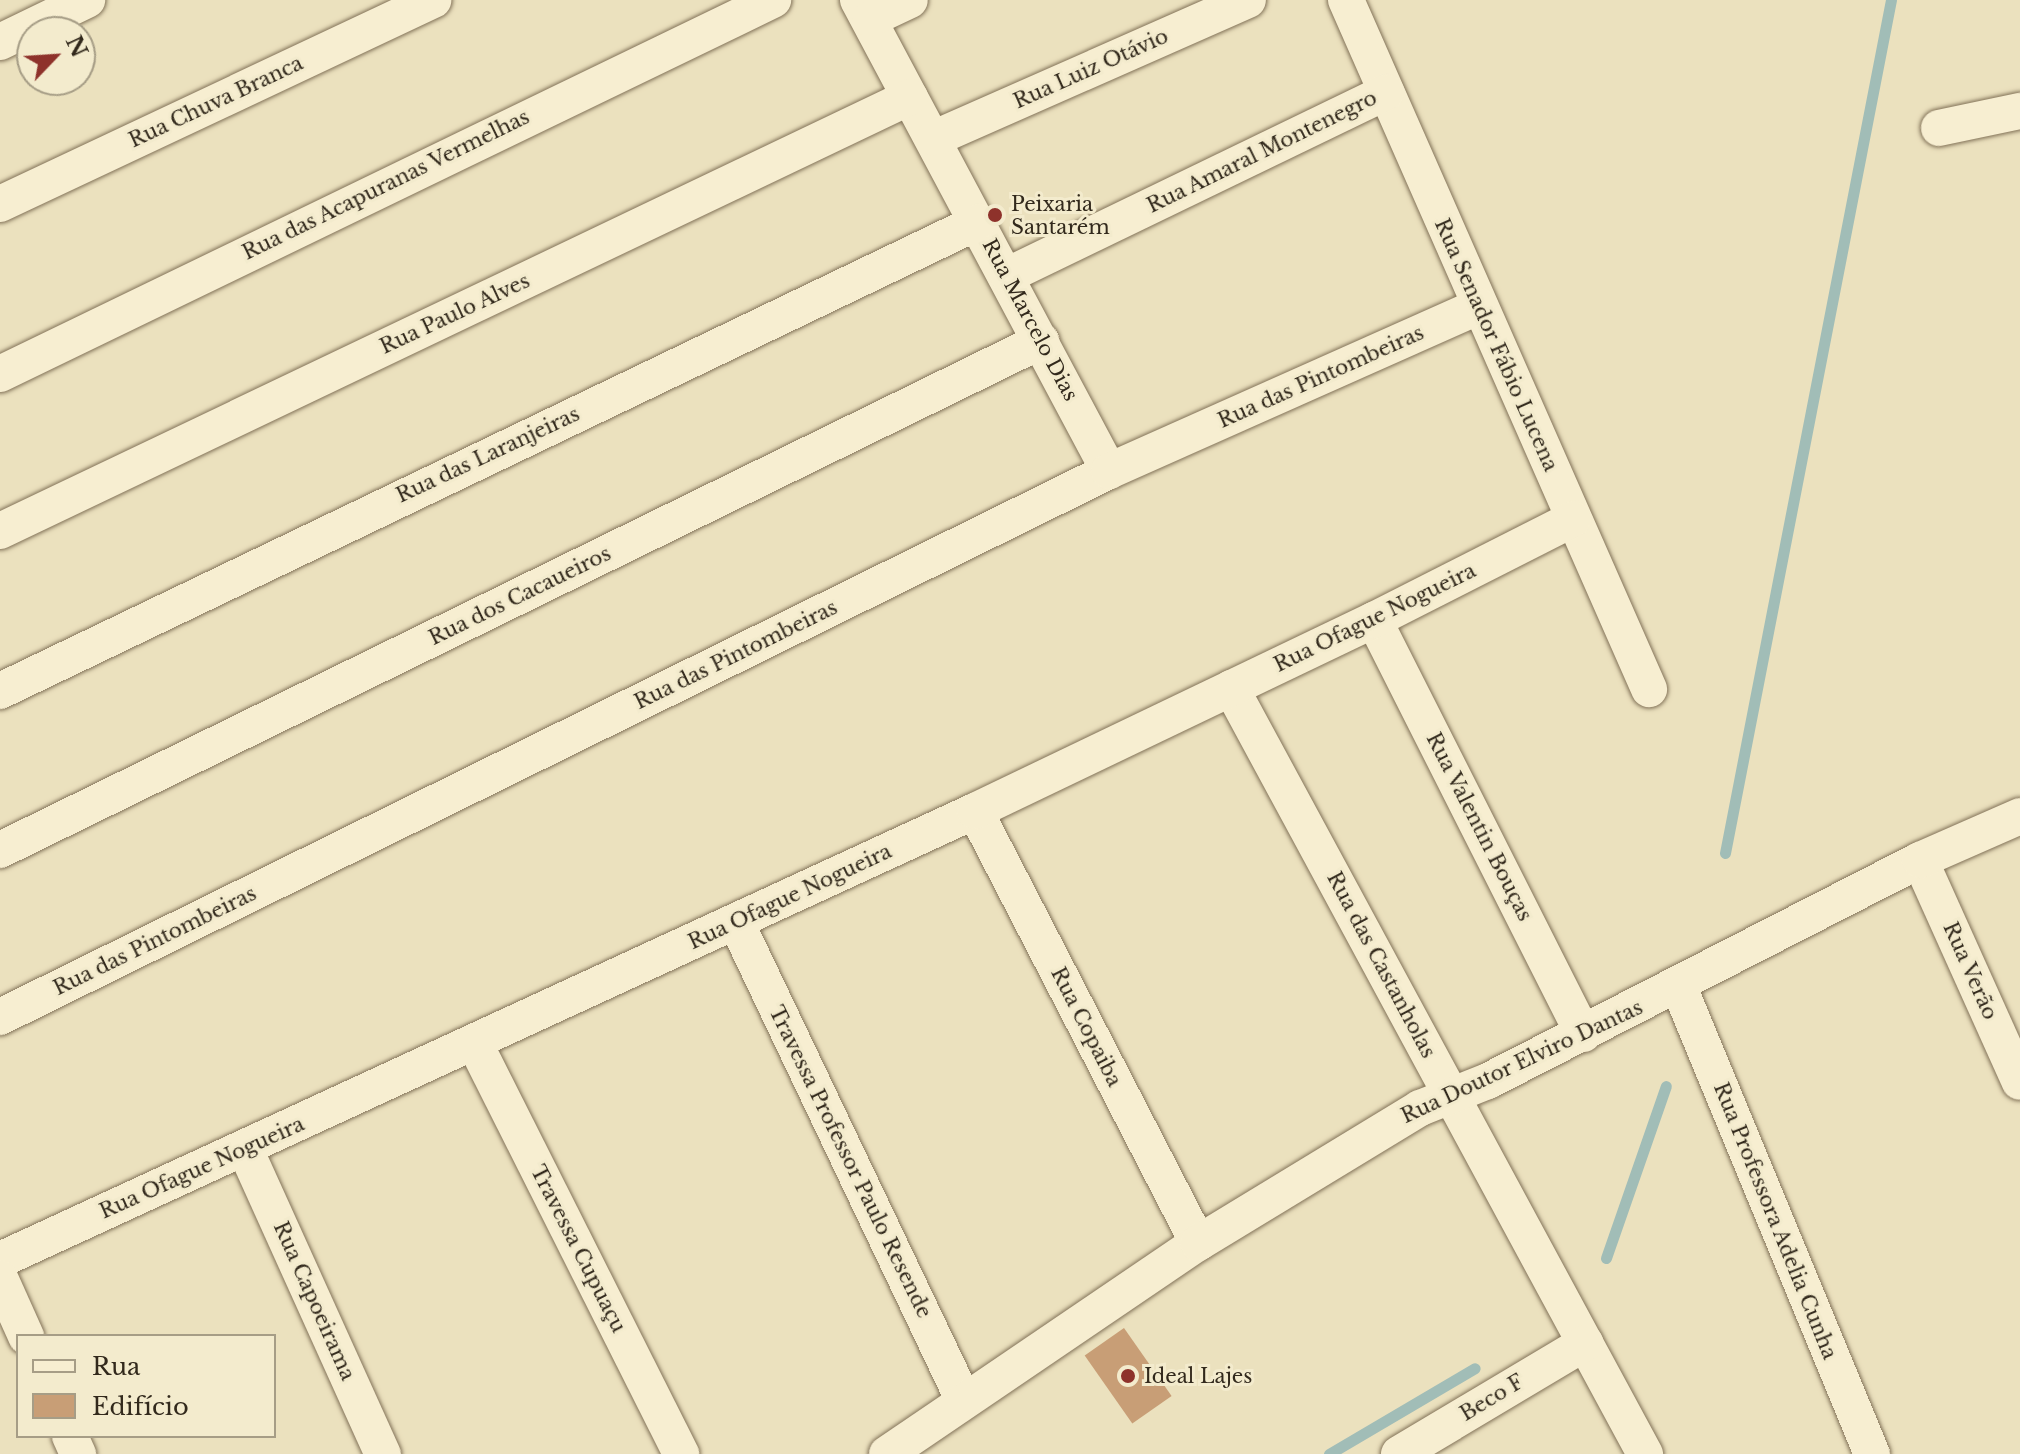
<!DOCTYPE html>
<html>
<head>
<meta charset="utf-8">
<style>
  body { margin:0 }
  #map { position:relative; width:2020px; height:1454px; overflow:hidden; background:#ebe1be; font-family:"Libre Baskerville",serif }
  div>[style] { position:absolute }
  .stream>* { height:11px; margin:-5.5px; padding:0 5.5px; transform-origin:5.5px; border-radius:5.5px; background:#a1bdb7 }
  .building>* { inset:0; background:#c89e76; transform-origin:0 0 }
  .roads { filter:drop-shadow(0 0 2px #827258) drop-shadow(0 0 2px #827258) }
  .minor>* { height:36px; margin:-18px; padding:0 18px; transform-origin:18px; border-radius:18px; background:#f7eed1 }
  .dots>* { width:22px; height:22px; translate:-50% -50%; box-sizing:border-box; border:4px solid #f3ebcd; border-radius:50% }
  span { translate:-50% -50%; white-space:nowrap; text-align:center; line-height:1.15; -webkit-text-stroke:6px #f3ebcd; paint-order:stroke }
  .street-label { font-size:20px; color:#32291c }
  .poi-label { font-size:20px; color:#32291c }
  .left { translate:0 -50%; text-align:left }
  .legend { position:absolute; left:16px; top:1334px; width:260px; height:104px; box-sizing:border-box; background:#f3ebcd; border:2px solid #a69d86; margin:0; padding:10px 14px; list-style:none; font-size:24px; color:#32291c }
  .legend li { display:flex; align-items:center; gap:16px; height:40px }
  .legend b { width:40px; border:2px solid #a69d86 }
  .north { position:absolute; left:16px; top:16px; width:80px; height:80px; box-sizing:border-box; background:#f3ebcd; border:2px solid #a69d86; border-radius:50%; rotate:65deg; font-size:22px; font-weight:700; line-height:32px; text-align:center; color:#32291c }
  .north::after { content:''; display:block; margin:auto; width:28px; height:36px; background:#8e322b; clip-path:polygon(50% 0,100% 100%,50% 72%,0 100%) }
</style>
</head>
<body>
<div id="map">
  <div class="stream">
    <i style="left:1725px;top:853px;width:869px;rotate:-78.99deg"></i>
    <i style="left:1606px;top:1258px;width:182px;rotate:-70.8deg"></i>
    <i style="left:1329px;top:1454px;width:169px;rotate:-30.5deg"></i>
  </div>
  <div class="building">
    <i style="left:1124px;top:1328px;width:83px;height:48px;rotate:55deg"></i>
  </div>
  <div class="roads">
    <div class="minor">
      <i style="left:858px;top:0;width:534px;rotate:61.95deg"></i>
      <i style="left:1346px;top:0;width:753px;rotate:66.26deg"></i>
      <i style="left:870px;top:19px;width:44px;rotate:-25.4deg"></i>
      <i style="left:0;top:42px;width:97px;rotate:-25.8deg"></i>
      <i style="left:1939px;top:128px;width:83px;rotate:-11.9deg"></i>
      <i style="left:935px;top:138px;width:342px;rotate:-23.8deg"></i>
      <i style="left:0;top:204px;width:479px;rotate:-25.2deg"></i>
      <i style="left:1008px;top:275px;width:420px;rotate:-25.8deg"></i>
      <i style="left:0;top:374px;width:859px;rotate:-25.82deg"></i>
      <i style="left:0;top:531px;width:1008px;rotate:-25.5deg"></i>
      <i style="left:1374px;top:620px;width:464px;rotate:63.2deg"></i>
      <i style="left:1231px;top:688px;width:871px;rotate:61.61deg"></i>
      <i style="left:0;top:691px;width:1085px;rotate:-25.62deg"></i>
      <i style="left:975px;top:811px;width:486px;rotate:62.7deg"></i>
      <i style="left:0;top:850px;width:1159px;rotate:-26.06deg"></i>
      <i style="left:1920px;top:860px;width:243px;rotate:65.8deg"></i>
      <i style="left:736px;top:922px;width:530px;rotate:64.55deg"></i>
      <i style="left:1679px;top:987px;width:505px;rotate:67.55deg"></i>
      <i style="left:0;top:1017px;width:1236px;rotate:-26.21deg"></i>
      <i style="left:1109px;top:471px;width:405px;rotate:-24deg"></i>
      <i style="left:475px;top:1044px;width:459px;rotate:63.3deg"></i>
      <i style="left:245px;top:1149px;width:335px;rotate:65.7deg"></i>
      <i style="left:0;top:1260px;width:1073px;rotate:-24.73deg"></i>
      <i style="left:975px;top:811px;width:442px;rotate:-25.6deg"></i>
      <i style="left:1374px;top:620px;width:223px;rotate:-26.9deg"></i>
      <i style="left:0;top:1278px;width:64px;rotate:65.9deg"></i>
      <i style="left:70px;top:1436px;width:20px;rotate:66deg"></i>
      <i style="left:887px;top:1454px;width:376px;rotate:-34.2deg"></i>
      <i style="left:1198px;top:1243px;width:260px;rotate:-31.3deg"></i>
      <i style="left:1420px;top:1108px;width:73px;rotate:-21.7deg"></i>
      <i style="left:1488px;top:1081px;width:485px;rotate:-27.1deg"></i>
      <i style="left:1920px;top:860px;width:109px;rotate:-23.7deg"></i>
      <i style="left:1399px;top:1454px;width:217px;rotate:-30.8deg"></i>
    </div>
  </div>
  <div class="dots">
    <i style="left:995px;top:215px;background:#8e322b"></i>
    <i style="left:1128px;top:1376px;background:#8e322b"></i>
  </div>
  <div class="street-label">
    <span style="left:1091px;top:69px;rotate:-24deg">Rua Luiz Otávio</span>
    <span style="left:216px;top:102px;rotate:-25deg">Rua Chuva Branca</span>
    <span style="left:1262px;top:152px;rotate:-26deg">Rua Amaral Montenegro</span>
    <span style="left:386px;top:185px;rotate:-26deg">Rua das Acapuranas Vermelhas</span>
    <span style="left:455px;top:314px;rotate:-25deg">Rua Paulo Alves</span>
    <span style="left:1030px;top:320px;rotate:62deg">Rua Marcelo Dias</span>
    <span style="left:1496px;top:345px;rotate:66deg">Rua Senador Fábio Lucena</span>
    <span style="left:1321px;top:377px;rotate:-24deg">Rua das Pintombeiras</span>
    <span style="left:488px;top:455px;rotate:-25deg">Rua das Laranjeiras</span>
    <span style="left:520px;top:596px;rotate:-26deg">Rua dos Cacaueiros</span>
    <span style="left:1375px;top:618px;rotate:-26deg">Rua Ofague Nogueira</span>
    <span style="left:736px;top:655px;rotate:-26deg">Rua das Pintombeiras</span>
    <span style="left:1479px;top:827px;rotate:63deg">Rua Valentin Bouças</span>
    <span style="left:790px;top:897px;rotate:-25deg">Rua Ofague Nogueira</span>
    <span style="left:155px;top:941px;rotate:-26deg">Rua das Pintombeiras</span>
    <span style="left:1381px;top:965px;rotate:62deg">Rua das Castanholas</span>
    <span style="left:1970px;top:971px;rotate:66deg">Rua Verão</span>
    <span style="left:1086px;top:1027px;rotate:63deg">Rua Copaiba</span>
    <span style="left:1522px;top:1062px;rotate:-25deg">Rua Doutor Elviro Dantas</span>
    <span style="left:850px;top:1162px;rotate:64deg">Travessa Professor Paulo Resende</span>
    <span style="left:202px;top:1168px;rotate:-24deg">Rua Ofague Nogueira</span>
    <span style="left:1775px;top:1221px;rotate:68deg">Rua Professora Adelia Cunha</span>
    <span style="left:578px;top:1249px;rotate:63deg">Travessa Cupuaçu</span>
    <span style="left:314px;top:1301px;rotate:66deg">Rua Capoeirama</span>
    <span style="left:1492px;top:1398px;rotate:-31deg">Beco F</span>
  </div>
  <div class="poi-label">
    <span class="left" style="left:1011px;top:216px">Peixaria<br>Santarém</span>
    <span class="left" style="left:1144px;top:1376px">Ideal Lajes</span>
  </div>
  <ul class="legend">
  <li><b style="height:10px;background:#f7eed1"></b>Rua</li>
  <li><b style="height:22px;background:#c89e76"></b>Edifício</li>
  </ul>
  <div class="north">N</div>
</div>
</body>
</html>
